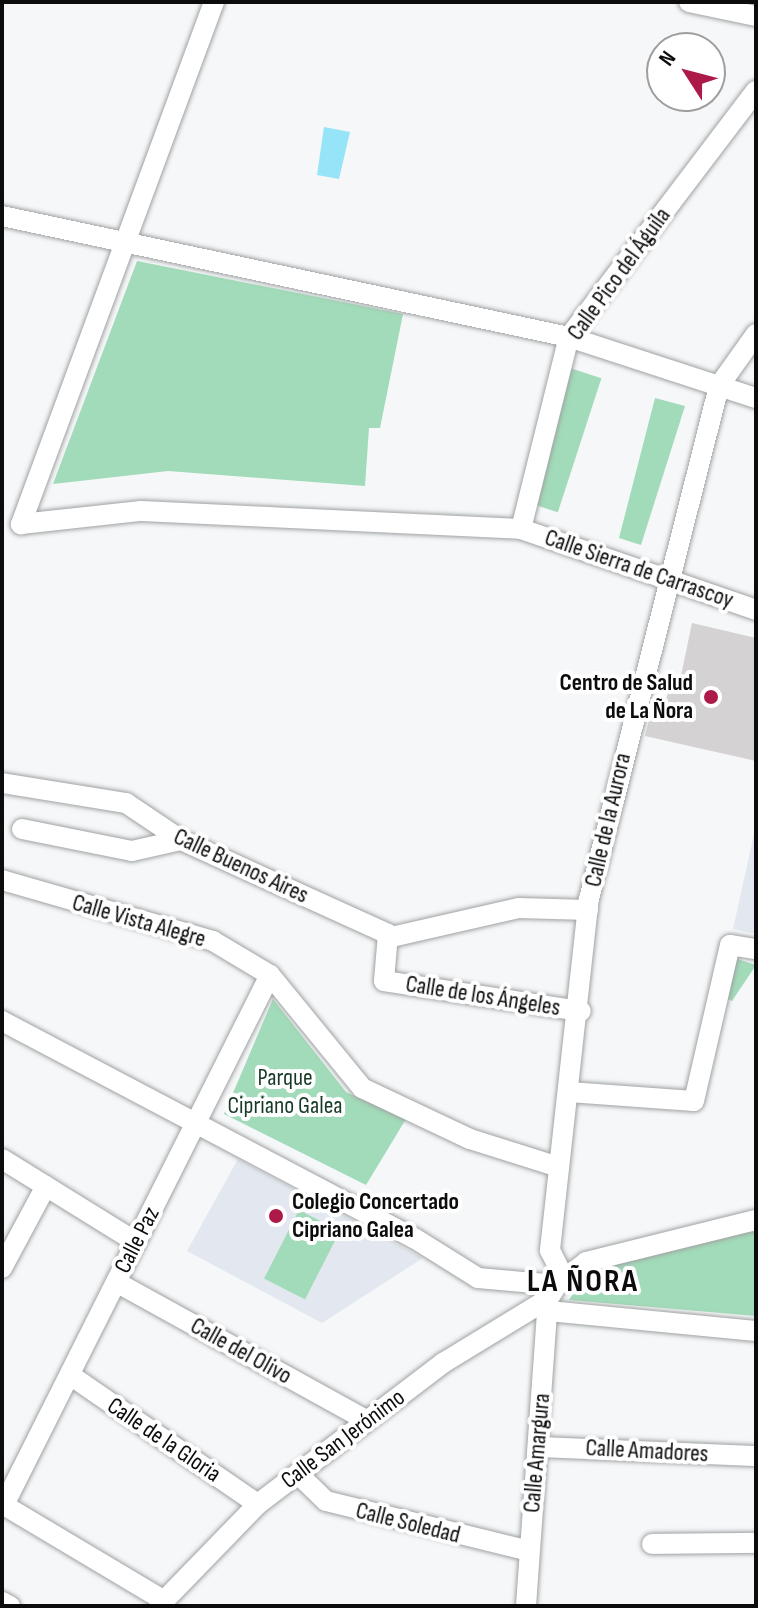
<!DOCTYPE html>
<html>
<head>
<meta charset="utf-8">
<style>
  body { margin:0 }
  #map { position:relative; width:758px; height:1608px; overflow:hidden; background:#f5f7f9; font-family:"Sofia Sans Condensed",sans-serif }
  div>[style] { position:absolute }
  .built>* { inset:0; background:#e3e8f0 }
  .green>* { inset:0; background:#a2dbb9; transform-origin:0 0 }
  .water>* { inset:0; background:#96e4f8 }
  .building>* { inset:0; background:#d4d2d2 }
  .roads { filter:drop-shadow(0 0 2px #a0a2a3) drop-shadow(0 0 2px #a0a2a3) }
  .minor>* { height:20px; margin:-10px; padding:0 10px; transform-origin:10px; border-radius:10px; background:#fff }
  .dots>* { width:22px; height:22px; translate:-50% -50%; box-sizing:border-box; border:4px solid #fff; border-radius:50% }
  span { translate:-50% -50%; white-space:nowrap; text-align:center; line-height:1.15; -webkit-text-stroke:8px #fff; paint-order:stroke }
  .street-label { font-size:24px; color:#0c0c0d }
  .poi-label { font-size:24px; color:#0c0c0d; font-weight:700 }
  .right { translate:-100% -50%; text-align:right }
  .left { translate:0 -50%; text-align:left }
  .park-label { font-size:24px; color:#173a27 }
  .district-label { font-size:32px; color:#0c0c0d; font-weight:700; letter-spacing:2px }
  .frame { position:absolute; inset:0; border:4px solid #0c0c0d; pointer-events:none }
  .north { position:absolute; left:646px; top:32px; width:80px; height:80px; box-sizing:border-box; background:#fff; border:2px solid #9e9e9e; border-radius:50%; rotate:306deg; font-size:22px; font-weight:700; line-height:32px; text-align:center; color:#0c0c0d }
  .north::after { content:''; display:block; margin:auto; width:28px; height:36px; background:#ad1a4a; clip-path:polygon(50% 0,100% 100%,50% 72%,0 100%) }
</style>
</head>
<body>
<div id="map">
  <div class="built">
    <i style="clip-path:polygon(756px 825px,756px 934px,733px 929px)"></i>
    <i style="clip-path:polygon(238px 1159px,423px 1258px,322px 1323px,187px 1251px)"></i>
  </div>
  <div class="green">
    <i style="clip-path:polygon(137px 261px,403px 314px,380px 428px,369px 428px,365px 486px,168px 471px,53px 484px)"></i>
    <i style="left:570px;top:368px;width:33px;height:141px;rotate:18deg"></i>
    <i style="clip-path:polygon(655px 398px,685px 406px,641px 545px,619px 538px)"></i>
    <i style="clip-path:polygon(734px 958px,756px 965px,732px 1001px,725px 998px)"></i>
    <i style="clip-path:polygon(273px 999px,346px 1092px,406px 1119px,366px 1185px,224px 1114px)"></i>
    <i style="left:299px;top:1210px;width:46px;height:77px;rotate:27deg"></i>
    <i style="clip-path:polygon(713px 1232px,756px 1232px,756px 1316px,569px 1300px,585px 1273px)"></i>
  </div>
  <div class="water">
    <i style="clip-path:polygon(324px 127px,350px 132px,339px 179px,317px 175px)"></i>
  </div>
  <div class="building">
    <i style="clip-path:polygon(692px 623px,756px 638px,756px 761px,645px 736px,652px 708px,663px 712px,670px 684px,679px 685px)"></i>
  </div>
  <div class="roads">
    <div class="minor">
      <i style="left:214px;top:2px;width:557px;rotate:110.29deg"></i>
      <i style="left:21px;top:524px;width:121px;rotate:-6.2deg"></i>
      <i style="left:141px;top:511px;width:380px;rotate:2.7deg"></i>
      <i style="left:521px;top:529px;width:249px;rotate:19deg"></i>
      <i style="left:689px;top:2px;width:68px;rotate:11.8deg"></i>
      <i style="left:2px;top:216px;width:580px;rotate:12.05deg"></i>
      <i style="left:569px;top:337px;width:197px;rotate:18.1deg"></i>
      <i style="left:521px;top:529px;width:198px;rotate:-76deg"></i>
      <i style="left:569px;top:337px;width:309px;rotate:-52.8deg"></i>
      <i style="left:2px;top:783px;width:126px;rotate:9.2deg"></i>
      <i style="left:126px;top:803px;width:66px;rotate:33.9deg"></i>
      <i style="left:181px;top:840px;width:227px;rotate:24.4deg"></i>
      <i style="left:388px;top:934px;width:47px;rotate:94.9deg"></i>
      <i style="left:384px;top:981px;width:199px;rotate:8.7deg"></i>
      <i style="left:22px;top:829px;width:112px;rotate:11.3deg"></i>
      <i style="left:132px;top:851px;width:50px;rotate:-12.7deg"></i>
      <i style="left:2px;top:880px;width:220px;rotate:16.1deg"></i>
      <i style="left:213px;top:941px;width:66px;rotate:30.8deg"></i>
      <i style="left:270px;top:975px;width:146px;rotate:50.8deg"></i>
      <i style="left:362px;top:1088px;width:119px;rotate:25.3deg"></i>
      <i style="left:470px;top:1139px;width:93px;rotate:17.5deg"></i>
      <i style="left:387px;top:938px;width:135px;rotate:-12.8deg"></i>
      <i style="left:519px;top:908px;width:69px;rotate:1.7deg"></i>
      <i style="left:2px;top:1021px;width:466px;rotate:27.8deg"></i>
      <i style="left:414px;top:1238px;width:75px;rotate:32deg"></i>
      <i style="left:478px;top:1278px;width:79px;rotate:5.1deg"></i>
      <i style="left:569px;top:1092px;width:125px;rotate:4.1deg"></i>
      <i style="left:694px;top:1101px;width:160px;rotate:-77deg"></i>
      <i style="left:730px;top:945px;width:26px;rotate:9deg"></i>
      <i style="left:2px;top:1159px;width:158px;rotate:31.8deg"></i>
      <i style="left:2px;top:1268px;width:93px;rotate:-61.8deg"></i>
      <i style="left:563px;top:1276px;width:29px;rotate:-117deg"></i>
      <i style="left:550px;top:1250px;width:353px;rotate:-83.7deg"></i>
      <i style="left:589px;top:899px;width:529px;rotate:-75.78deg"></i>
      <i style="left:719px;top:386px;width:64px;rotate:-54.6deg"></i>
      <i style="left:116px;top:1282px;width:286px;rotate:28.9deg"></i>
      <i style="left:548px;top:1311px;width:209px;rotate:5.5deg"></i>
      <i style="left:70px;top:1375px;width:228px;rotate:34.5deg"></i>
      <i style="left:538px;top:1447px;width:218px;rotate:2.4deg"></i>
      <i style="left:298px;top:1474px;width:39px;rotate:44deg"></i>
      <i style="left:326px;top:1501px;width:209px;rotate:13.8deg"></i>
      <i style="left:2px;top:1504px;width:187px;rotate:30.8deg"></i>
      <i style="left:4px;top:1505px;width:593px;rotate:-63.35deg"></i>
      <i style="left:652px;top:1544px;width:104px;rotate:-0.6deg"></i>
      <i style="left:2px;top:1602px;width:9px;rotate:27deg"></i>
      <i style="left:159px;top:1606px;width:142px;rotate:-45.9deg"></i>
      <i style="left:258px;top:1504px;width:233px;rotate:-37.3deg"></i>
      <i style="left:443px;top:1363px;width:123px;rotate:-31.4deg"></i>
      <i style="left:526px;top:1606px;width:308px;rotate:-85.9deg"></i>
      <i style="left:548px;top:1299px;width:17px;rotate:-57deg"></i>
      <i style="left:557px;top:1285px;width:37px;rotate:-38deg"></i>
      <i style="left:586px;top:1262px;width:175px;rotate:-13.9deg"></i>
    </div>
  </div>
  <div class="dots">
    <i style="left:711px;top:697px;background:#ad1a4a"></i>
    <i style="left:276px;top:1216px;background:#ad1a4a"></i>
  </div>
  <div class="street-label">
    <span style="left:619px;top:274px;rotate:-54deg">Calle Pico del Águila</span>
    <span style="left:639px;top:569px;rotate:19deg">Calle Sierra de Carrascoy</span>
    <span style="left:608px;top:820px;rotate:-77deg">Calle de la Aurora</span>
    <span style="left:241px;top:866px;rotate:25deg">Calle Buenos Aires</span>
    <span style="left:139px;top:921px;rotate:16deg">Calle Vista Alegre</span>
    <span style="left:483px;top:996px;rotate:9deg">Calle de los Ángeles</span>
    <span style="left:137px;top:1240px;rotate:-63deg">Calle Paz</span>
    <span style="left:241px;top:1351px;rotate:29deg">Calle del Olivo</span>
    <span style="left:343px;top:1439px;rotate:-37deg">Calle San Jerónimo</span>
    <span style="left:164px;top:1440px;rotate:34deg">Calle de la Gloria</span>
    <span style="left:647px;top:1451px;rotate:3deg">Calle Amadores</span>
    <span style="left:537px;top:1453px;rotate:-85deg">Calle Amargura</span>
    <span style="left:408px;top:1523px;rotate:14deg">Calle Soledad</span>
  </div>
  <div class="poi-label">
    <span class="right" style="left:693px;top:697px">Centro de Salud<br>de La Ñora</span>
    <span class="left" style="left:292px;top:1216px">Colegio Concertado<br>Cipriano Galea</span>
  </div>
  <div class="park-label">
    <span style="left:285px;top:1092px">Parque<br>Cipriano Galea</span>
  </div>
  <div class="district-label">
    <span style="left:583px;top:1282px">LA ÑORA</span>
  </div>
  <div class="frame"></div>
  <div class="north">N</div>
</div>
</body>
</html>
